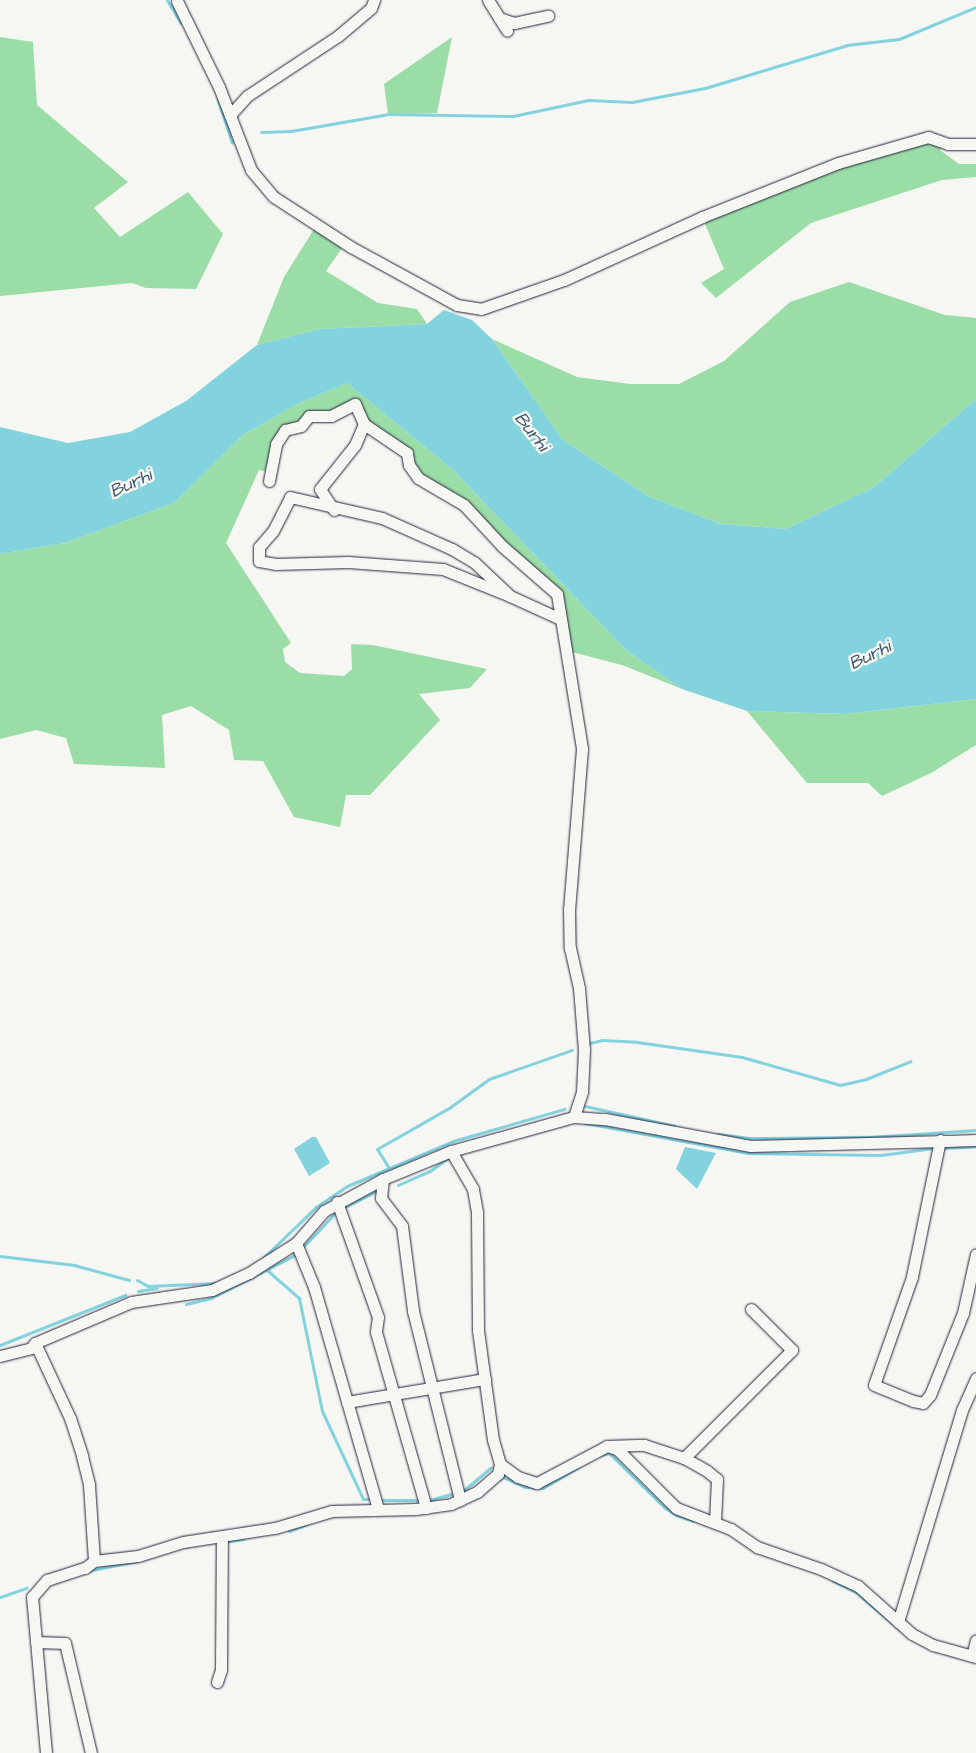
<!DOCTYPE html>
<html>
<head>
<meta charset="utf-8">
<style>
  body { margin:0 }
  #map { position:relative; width:976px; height:1753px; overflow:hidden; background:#f6f6f2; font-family:"Architects Daughter",sans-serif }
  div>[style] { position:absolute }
  .green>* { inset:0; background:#9bdda7 }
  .water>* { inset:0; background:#83d3df }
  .stream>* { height:3px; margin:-1.5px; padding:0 1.5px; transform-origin:1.5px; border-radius:1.5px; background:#83d3df }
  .roads { filter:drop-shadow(0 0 1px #22223b) drop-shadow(0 0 1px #22223b) }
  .minor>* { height:11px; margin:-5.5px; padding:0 5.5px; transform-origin:5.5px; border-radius:5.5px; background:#f6f6f2 }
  span { translate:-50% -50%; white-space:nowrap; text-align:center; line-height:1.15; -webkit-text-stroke:5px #f6f6f2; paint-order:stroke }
  .water-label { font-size:18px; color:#3f576c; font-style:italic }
</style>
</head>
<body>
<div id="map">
  <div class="green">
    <i style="clip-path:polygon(0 37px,33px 42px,37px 105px,128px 182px,94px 208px,120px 237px,188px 192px,223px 234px,196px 289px,146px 288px,132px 283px,0 296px)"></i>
    <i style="clip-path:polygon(452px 37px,437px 113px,388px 114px,384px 84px)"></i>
    <i style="clip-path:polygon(928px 137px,948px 144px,940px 150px,959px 164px,976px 164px,976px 177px,942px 180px,811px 223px,716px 298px,701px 283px,724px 269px,702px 217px)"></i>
    <i style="clip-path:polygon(316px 226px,345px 244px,326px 271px,378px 303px,417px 309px,427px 324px,320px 329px,257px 345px,284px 277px)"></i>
    <i style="clip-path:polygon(849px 282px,945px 315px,976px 318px,976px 399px,874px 487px,786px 529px,721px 524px,648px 496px,563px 440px,492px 339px,577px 377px,630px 384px,679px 384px,724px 361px,790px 302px)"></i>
    <i style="clip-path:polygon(347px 383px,452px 469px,625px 649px,682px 689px,622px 665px,568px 651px,557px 594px,486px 528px,418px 478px,407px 453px,376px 429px,355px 404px,309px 416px,287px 430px,269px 472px,259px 470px,226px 543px,291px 643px,283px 649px,285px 662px,300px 673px,344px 676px,352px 669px,351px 644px,373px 645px,487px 669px,470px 688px,419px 694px,440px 720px,370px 795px,346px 795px,340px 827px,294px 817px,263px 761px,234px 760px,229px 730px,191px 706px,162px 715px,165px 768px,74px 764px,66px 738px,36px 730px,0 739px,0 554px,65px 543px,174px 503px,243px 435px,297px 404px)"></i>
    <i style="clip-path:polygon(976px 699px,976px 745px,931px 773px,882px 796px,868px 783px,807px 783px,747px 711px,845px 714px)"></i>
  </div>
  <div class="water">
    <i style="clip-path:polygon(444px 310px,472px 320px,492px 339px,563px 440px,648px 496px,721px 524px,786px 529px,874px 487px,976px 399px,976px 699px,845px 714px,747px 711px,682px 689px,625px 649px,452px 469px,347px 383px,297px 404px,243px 435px,174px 503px,65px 543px,0 554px,0 427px,68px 443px,130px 432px,186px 401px,257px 345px,320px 329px,427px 324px)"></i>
    <i style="clip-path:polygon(312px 1137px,316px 1137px,330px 1163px,309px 1176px,294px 1149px)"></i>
    <i style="clip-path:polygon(685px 1147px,716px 1153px,697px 1189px,676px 1169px)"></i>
  </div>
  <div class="stream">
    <i style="left:167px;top:0;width:27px;rotate:59deg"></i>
    <i style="left:218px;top:100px;width:45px;rotate:72deg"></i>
    <i style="left:261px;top:132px;width:30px;rotate:-2deg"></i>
    <i style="left:291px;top:131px;width:98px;rotate:-9.9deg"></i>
    <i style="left:388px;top:114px;width:125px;rotate:0.9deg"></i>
    <i style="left:513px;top:116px;width:77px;rotate:-12deg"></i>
    <i style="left:588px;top:100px;width:44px;rotate:2.6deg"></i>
    <i style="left:632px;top:102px;width:74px;rotate:-10.9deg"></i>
    <i style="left:705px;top:88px;width:148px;rotate:-16.8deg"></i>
    <i style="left:847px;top:45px;width:52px;rotate:-6.6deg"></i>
    <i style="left:899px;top:39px;width:83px;rotate:-22.6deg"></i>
    <i style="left:585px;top:1044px;width:17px;rotate:-13deg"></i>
    <i style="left:602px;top:1040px;width:35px;rotate:3deg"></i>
    <i style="left:637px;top:1042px;width:106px;rotate:8.1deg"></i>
    <i style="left:742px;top:1057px;width:102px;rotate:15.9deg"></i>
    <i style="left:840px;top:1085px;width:27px;rotate:-13deg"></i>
    <i style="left:866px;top:1079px;width:48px;rotate:-21.8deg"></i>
    <i style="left:585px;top:1106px;width:92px;rotate:12.5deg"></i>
    <i style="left:585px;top:1123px;width:166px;rotate:10.4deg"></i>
    <i style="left:748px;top:1153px;width:133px;rotate:0.9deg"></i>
    <i style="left:881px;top:1155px;width:53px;rotate:-7.5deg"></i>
    <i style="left:718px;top:1134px;width:32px;rotate:7deg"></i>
    <i style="left:750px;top:1138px;width:121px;rotate:-0.5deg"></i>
    <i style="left:871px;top:1137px;width:105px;rotate:-3.8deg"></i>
    <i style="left:943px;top:1148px;width:33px;rotate:-3deg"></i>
    <i style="left:389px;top:1168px;width:22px;rotate:-122deg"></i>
    <i style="left:377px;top:1149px;width:83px;rotate:-29.7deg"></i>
    <i style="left:449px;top:1108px;width:49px;rotate:-35.9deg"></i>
    <i style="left:489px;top:1079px;width:88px;rotate:-19.3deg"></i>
    <i style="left:398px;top:1185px;width:35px;rotate:-24deg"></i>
    <i style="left:430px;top:1171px;width:22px;rotate:-36deg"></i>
    <i style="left:343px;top:1208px;width:39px;rotate:-27deg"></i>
    <i style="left:304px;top:1246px;width:47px;rotate:-46.7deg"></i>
    <i style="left:0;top:1256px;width:75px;rotate:6.9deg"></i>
    <i style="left:74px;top:1265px;width:57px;rotate:15.3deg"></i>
    <i style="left:264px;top:1257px;width:72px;rotate:-43.9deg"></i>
    <i style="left:316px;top:1207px;width:37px;rotate:-34deg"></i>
    <i style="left:347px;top:1186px;width:115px;rotate:-23deg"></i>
    <i style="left:453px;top:1141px;width:116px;rotate:-16.1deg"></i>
    <i style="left:267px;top:1270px;width:43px;rotate:41.2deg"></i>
    <i style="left:299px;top:1298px;width:115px;rotate:78.5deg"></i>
    <i style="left:322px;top:1411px;width:97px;rotate:65deg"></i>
    <i style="left:363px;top:1499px;width:8px"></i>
    <i style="left:137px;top:1280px;width:13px;rotate:29deg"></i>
    <i style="left:148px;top:1286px;width:67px;rotate:-2.6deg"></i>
    <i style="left:138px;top:1291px;width:19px;rotate:-9deg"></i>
    <i style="left:186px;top:1304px;width:26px;rotate:-13deg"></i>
    <i style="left:211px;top:1298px;width:94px;rotate:-27.1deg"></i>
    <i style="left:0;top:1345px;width:135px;rotate:-21.8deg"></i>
    <i style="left:601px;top:1455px;width:8px;rotate:-14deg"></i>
    <i style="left:609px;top:1453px;width:77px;rotate:44.5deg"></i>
    <i style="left:664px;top:1507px;width:14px;rotate:34deg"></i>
    <i style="left:676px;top:1515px;width:18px;rotate:19deg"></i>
    <i style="left:500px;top:1479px;width:4px;rotate:-34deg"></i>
    <i style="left:503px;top:1477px;width:24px;rotate:24deg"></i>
    <i style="left:525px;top:1487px;width:18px;rotate:3deg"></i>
    <i style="left:543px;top:1488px;width:43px;rotate:-30.7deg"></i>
    <i style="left:464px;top:1490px;width:35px;rotate:-40deg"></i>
    <i style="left:383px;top:1500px;width:35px"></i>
    <i style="left:429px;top:1500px;width:24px;rotate:-15deg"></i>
    <i style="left:289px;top:1531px;width:17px;rotate:-21deg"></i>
    <i style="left:224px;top:1542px;width:20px;rotate:-9deg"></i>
    <i style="left:87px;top:1571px;width:51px;rotate:-11.3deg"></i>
    <i style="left:833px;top:1581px;width:25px;rotate:26deg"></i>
    <i style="left:856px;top:1592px;width:58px;rotate:40.8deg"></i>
    <i style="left:0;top:1597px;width:28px;rotate:-19deg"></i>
  </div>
  <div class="roads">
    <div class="minor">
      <i style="left:488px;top:0;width:36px;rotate:58deg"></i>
      <i style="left:177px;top:1px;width:96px;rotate:64deg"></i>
      <i style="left:219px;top:87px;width:89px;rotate:68.9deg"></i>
      <i style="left:251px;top:170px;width:35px;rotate:50deg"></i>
      <i style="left:274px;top:197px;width:92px;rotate:33deg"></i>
      <i style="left:351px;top:247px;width:121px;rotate:28.7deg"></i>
      <i style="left:457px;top:305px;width:24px;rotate:9deg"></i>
      <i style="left:481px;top:309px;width:88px;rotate:-19.3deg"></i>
      <i style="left:564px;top:280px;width:152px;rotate:-24.5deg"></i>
      <i style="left:702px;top:217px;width:146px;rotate:-21.7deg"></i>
      <i style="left:838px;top:163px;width:94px;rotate:-16.1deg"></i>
      <i style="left:928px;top:137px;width:21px;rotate:19deg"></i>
      <i style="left:948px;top:144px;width:28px"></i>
      <i style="left:499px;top:18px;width:16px;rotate:18deg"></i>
      <i style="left:514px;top:23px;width:35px;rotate:-12deg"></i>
      <i style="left:230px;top:115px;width:25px;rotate:-48deg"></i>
      <i style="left:247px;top:96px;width:109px;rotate:-33.4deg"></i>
      <i style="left:338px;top:36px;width:43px;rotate:-40.3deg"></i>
      <i style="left:371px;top:8px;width:9px;rotate:-69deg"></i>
      <i style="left:269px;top:481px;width:38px;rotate:-79deg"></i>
      <i style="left:276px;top:444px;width:17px;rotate:-57deg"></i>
      <i style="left:285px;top:430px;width:16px;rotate:-14deg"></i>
      <i style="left:301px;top:426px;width:13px;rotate:-51deg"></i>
      <i style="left:309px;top:416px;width:22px"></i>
      <i style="left:331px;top:416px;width:27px;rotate:-27deg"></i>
      <i style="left:355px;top:404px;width:22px;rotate:66deg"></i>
      <i style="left:334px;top:510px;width:25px;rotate:-124deg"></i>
      <i style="left:320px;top:489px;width:56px;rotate:-51.5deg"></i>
      <i style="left:355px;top:445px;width:23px;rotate:-67deg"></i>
      <i style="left:364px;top:424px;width:52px;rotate:34deg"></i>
      <i style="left:407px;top:453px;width:12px;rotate:81deg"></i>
      <i style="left:409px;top:465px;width:16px;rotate:55deg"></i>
      <i style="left:418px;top:478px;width:53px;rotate:30.4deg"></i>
      <i style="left:464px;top:505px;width:56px;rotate:47.2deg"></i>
      <i style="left:502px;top:546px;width:73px;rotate:41.1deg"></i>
      <i style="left:557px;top:594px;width:157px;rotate:80.8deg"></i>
      <i style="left:582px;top:749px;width:161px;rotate:94.6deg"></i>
      <i style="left:569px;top:909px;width:39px;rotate:89deg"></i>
      <i style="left:570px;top:948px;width:41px;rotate:77.3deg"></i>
      <i style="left:579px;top:988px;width:62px;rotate:85.4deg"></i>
      <i style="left:584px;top:1050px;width:42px;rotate:92.7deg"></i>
      <i style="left:582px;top:1092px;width:26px;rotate:108deg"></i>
      <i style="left:510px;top:596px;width:72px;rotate:-158.1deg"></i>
      <i style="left:443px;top:569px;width:95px;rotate:-175.8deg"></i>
      <i style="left:348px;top:562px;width:72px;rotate:178.4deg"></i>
      <i style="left:276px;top:564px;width:17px;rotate:-170deg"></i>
      <i style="left:259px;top:561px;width:14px;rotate:-90deg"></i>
      <i style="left:259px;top:547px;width:21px;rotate:-49deg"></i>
      <i style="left:273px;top:531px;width:38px;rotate:-63deg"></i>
      <i style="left:290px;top:497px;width:94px;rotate:12.9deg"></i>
      <i style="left:382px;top:518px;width:77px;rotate:23.9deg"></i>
      <i style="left:452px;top:549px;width:26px;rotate:31deg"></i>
      <i style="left:474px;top:562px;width:50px;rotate:43.4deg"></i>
      <i style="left:510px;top:596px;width:53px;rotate:24.6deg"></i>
      <i style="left:940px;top:1140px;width:140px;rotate:101.6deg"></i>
      <i style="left:912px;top:1277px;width:114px;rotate:109.4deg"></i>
      <i style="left:874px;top:1385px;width:42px;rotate:22.3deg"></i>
      <i style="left:913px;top:1401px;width:10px;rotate:11deg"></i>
      <i style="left:923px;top:1403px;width:11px;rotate:-49deg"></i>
      <i style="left:930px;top:1395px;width:88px;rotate:-68.1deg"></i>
      <i style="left:963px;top:1313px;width:60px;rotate:-77.6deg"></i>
      <i style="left:383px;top:1179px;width:19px;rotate:96deg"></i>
      <i style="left:381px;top:1198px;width:35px;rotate:53deg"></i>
      <i style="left:402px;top:1226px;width:86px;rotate:82.6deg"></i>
      <i style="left:413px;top:1311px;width:195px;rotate:76deg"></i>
      <i style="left:337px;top:1202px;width:122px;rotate:70.4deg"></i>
      <i style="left:378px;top:1317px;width:15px;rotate:98deg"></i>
      <i style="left:376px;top:1332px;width:183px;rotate:74.1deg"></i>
      <i style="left:296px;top:1243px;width:48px;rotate:67.8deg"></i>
      <i style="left:314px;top:1287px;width:231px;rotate:73.9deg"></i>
      <i style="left:35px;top:1343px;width:83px;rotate:65deg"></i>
      <i style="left:70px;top:1418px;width:40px;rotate:72deg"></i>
      <i style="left:82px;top:1456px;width:30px;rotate:76deg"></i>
      <i style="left:89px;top:1485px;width:76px;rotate:86.2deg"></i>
      <i style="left:0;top:1356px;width:32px;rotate:-14deg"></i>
      <i style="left:31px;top:1348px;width:6px;rotate:-51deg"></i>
      <i style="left:35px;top:1343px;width:104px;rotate:-23.1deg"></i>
      <i style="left:131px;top:1302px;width:82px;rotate:-8.4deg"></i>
      <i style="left:212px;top:1290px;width:41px;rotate:-24.7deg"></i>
      <i style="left:249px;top:1273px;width:56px;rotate:-32.6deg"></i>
      <i style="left:296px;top:1243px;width:43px;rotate:-48.8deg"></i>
      <i style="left:324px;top:1211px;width:67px;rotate:-28.5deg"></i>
      <i style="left:383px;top:1179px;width:74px;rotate:-22.4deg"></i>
      <i style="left:451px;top:1151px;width:128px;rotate:-15.5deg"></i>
      <i style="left:574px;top:1117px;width:31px;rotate:4deg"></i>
      <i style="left:605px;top:1119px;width:148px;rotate:10.5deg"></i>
      <i style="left:751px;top:1146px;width:225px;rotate:-1.5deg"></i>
      <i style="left:347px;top:1402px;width:140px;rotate:-9.5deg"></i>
      <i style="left:607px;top:1446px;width:37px;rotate:-2deg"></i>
      <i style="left:644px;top:1445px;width:42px;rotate:18deg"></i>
      <i style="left:684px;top:1458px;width:26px;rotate:29deg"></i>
      <i style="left:707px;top:1471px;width:13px;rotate:39deg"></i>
      <i style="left:717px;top:1479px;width:42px;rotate:92.7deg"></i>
      <i style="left:684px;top:1458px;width:153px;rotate:-45deg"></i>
      <i style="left:792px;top:1350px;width:58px;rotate:-135deg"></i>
      <i style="left:500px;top:1464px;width:22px;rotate:36deg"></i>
      <i style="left:518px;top:1477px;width:20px;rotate:18deg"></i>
      <i style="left:537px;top:1483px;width:79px;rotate:-27.9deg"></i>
      <i style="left:607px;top:1446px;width:10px;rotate:17deg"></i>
      <i style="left:617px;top:1449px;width:83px;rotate:45deg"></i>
      <i style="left:676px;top:1508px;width:59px;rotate:20.9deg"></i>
      <i style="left:731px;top:1529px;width:32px;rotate:35deg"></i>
      <i style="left:757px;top:1547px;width:68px;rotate:19deg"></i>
      <i style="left:821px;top:1569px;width:41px;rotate:24.7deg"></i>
      <i style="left:858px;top:1586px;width:72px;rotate:41.6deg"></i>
      <i style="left:912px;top:1634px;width:24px;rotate:28deg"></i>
      <i style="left:933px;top:1645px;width:45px;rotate:15.6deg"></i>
      <i style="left:898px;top:1622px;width:221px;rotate:-73.2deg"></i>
      <i style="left:962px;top:1410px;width:35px;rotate:-66deg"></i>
      <i style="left:36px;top:1642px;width:29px;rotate:2deg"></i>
      <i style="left:65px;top:1643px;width:113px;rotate:76.7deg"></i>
      <i style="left:972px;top:1656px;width:16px;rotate:-76deg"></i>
      <i style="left:217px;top:1682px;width:13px;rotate:-72deg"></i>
      <i style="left:221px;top:1670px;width:133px;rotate:-89.6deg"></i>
      <i style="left:46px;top:1753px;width:157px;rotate:-95.1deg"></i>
      <i style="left:32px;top:1597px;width:23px;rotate:-49deg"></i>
      <i style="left:47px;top:1580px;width:40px;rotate:-18deg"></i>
      <i style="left:85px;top:1568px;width:11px;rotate:-38deg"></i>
      <i style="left:94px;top:1561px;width:44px;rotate:-6.5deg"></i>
      <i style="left:138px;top:1556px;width:47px;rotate:-17.3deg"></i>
      <i style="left:183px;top:1542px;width:93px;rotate:-8.7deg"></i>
      <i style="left:275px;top:1528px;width:59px;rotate:-16.6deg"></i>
      <i style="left:332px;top:1511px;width:84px;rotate:-1.4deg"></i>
      <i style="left:416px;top:1509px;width:35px;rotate:-8deg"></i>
      <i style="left:451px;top:1504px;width:29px;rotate:-25deg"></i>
      <i style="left:477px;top:1492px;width:28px;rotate:-41deg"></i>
      <i style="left:498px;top:1474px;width:10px;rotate:-79deg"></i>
      <i style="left:500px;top:1464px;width:25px;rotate:-106deg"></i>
      <i style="left:493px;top:1440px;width:111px;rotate:-97.8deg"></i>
      <i style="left:478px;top:1330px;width:118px;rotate:-90.5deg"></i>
      <i style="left:477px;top:1212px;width:23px;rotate:-100deg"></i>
      <i style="left:473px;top:1189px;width:44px;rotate:-120.1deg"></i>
    </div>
  </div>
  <div class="water-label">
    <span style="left:531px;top:432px;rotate:52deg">Burhi</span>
    <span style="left:131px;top:484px;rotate:-25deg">Burhi</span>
    <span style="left:870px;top:656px;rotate:-26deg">Burhi</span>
  </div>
</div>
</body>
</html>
